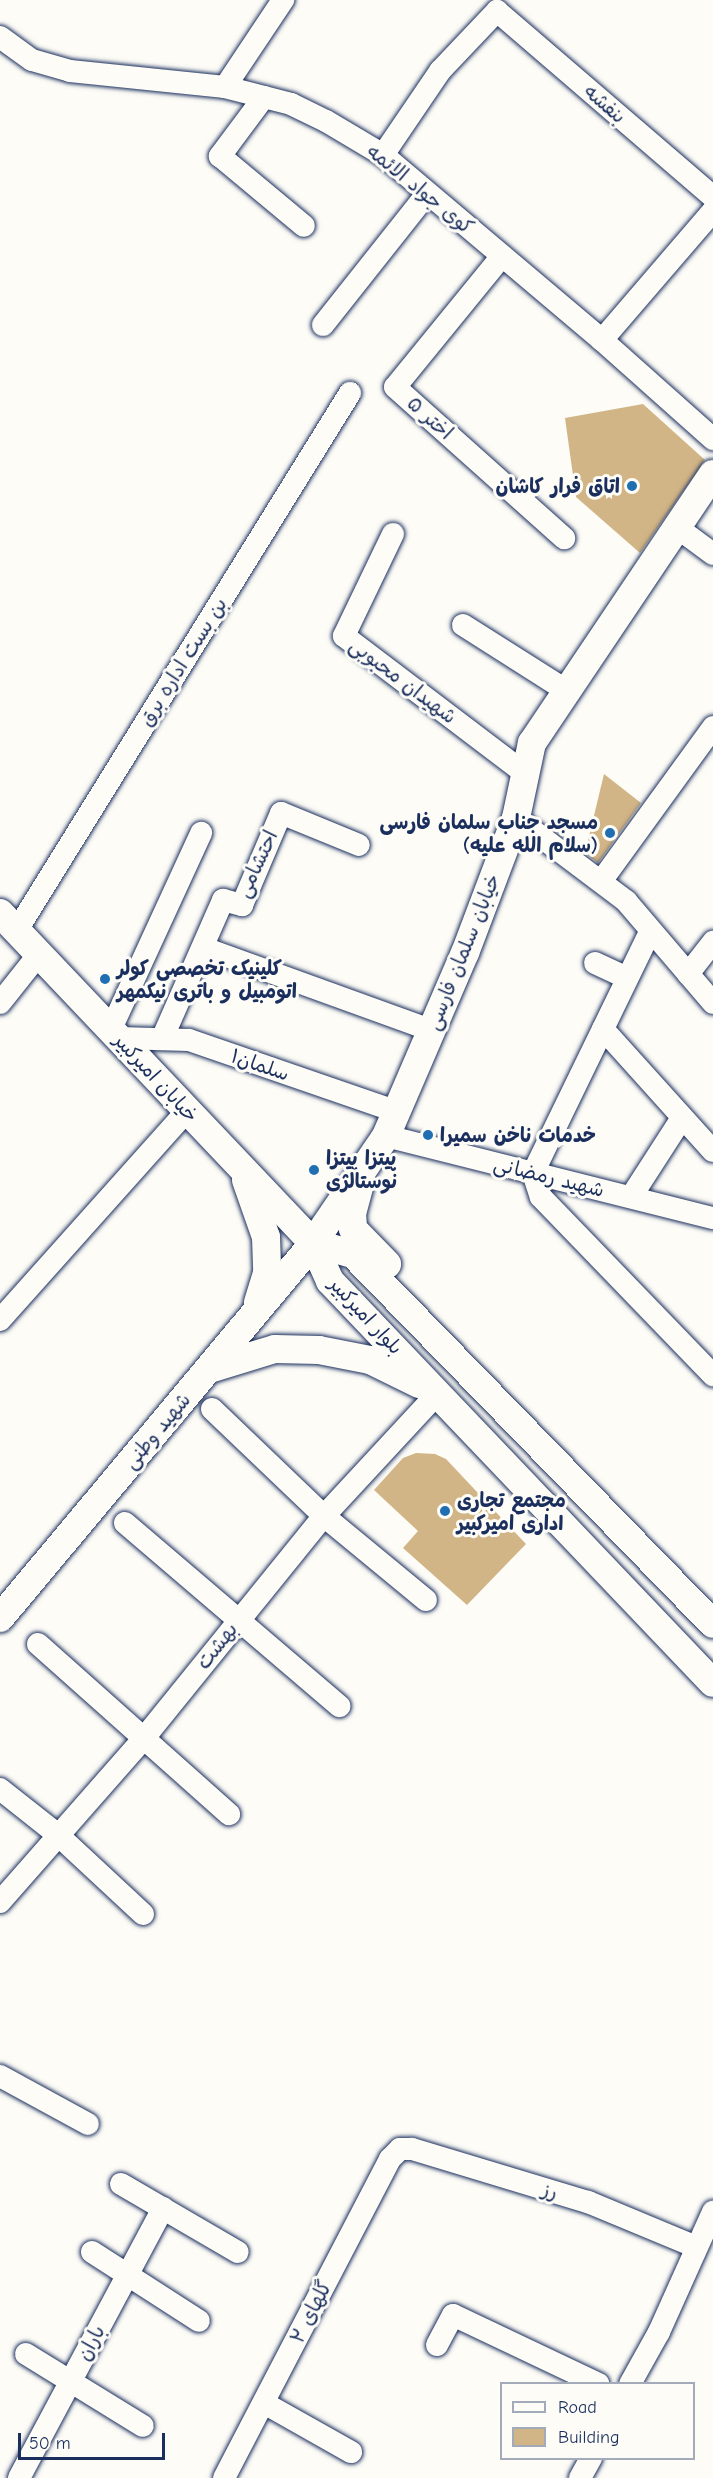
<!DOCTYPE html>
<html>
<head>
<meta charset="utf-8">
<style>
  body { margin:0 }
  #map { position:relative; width:713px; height:2478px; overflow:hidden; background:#fdfcf7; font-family:"Comic Neue","Playpen Sans Arabic",sans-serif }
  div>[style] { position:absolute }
  .building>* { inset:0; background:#d2b586 }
  .roads { filter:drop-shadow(0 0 2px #1b2f5e) drop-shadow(0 0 2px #1b2f5e) }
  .minor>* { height:22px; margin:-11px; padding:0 11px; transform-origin:11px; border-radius:11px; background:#fdfcf7 }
  .major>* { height:28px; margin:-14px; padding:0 14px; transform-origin:14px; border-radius:14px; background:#fdfcf7 }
  .dots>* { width:16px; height:16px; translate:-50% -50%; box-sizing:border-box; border:3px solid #fdfcf7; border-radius:50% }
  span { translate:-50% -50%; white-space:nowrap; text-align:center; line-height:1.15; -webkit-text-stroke:6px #fdfcf7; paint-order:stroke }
  .street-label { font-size:20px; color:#1b2f5e }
  .poi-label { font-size:20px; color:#1b2f5e; font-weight:700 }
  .right { translate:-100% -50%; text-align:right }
  .left { translate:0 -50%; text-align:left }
  .legend { position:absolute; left:500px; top:2382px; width:195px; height:78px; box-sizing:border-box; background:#fdfcf7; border:2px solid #a3aaba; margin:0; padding:8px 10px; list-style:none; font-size:18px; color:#1b2f5e }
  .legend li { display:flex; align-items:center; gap:12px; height:30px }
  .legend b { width:30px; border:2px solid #a3aaba }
  .scale { position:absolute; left:18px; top:2433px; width:147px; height:27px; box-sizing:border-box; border:3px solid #1b2f5e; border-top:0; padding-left:8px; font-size:18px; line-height:21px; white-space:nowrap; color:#1b2f5e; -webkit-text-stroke:4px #fdfcf7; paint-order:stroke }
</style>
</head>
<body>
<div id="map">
  <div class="building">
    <i style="clip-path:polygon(643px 404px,705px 460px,640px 553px,576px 497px,565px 418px)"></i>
    <i style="clip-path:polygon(604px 774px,641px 803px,598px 863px,585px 853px)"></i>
    <i style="clip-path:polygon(416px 1453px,435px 1454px,446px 1459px,526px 1544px,467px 1605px,403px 1548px,418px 1531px,374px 1490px,403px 1458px)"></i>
  </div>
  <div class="roads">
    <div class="minor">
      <i style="left:0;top:37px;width:39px;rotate:36deg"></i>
      <i style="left:32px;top:60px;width:40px;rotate:16deg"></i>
      <i style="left:70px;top:71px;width:156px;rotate:5.9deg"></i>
      <i style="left:225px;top:87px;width:68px;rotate:14.4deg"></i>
      <i style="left:291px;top:104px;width:39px;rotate:26deg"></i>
      <i style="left:326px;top:121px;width:66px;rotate:30.8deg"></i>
      <i style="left:383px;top:155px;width:287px;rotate:40.2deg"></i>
      <i style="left:602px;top:340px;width:149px;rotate:41.7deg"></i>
      <i style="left:225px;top:87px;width:105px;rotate:-56.3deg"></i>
      <i style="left:264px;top:97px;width:74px;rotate:126.7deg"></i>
      <i style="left:220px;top:156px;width:109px;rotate:39.8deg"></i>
      <i style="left:383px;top:155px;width:102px;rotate:-55.8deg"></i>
      <i style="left:440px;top:71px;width:83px;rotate:-46.5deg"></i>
      <i style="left:497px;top:11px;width:285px;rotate:40.7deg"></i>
      <i style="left:502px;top:256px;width:169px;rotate:129.2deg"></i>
      <i style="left:395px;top:387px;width:227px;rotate:41.8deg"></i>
      <i style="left:323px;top:325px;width:167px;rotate:-51.6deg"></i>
      <i style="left:602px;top:340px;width:170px;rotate:-49.3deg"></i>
      <i style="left:675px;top:526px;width:47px;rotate:36.4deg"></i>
      <i style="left:393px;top:534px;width:113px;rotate:115.7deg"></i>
      <i style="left:344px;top:636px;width:225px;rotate:37.2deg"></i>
      <i style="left:463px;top:625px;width:123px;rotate:32.4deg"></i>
      <i style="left:516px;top:818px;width:138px;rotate:37deg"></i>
      <i style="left:626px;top:901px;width:134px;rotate:49.5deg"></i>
      <i style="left:602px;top:880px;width:189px;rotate:-54deg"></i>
      <i style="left:17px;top:930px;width:632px;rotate:-58.2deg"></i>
      <i style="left:650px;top:932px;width:268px;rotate:115.9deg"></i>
      <i style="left:533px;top:1173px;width:25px;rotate:72deg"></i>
      <i style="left:541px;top:1197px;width:248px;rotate:46deg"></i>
      <i style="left:204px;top:948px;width:241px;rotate:19.9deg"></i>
      <i style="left:595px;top:963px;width:35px;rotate:25deg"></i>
      <i style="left:688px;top:974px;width:41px;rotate:-52deg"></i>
      <i style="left:0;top:1003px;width:63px;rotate:-51.5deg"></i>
      <i style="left:111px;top:1029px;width:216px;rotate:-65.3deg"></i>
      <i style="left:603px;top:1029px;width:164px;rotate:48deg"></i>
      <i style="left:119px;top:1038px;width:70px;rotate:1.6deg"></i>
      <i style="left:189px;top:1040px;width:221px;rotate:19deg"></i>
      <i style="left:162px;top:1039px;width:152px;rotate:-66.3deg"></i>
      <i style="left:223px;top:900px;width:20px;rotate:15deg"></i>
      <i style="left:242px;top:905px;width:100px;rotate:-67deg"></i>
      <i style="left:281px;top:813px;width:84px;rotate:22.3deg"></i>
      <i style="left:386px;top:1136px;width:337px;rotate:14.1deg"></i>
      <i style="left:631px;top:1197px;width:94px;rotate:-57.2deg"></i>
      <i style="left:0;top:1320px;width:282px;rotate:-48.2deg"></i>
      <i style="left:212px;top:1409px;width:155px;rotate:43.7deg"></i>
      <i style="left:324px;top:1516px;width:132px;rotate:39.5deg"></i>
      <i style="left:125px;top:1523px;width:282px;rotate:40.5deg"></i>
      <i style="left:38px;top:1644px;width:256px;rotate:41.7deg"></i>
      <i style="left:0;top:1789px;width:74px;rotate:38.4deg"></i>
      <i style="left:58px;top:1835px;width:116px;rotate:42.9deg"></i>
      <i style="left:0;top:1902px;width:218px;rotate:-48.7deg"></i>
      <i style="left:144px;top:1738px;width:286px;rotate:-51deg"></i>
      <i style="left:324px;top:1516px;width:168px;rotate:-47.2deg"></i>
      <i style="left:0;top:2076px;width:100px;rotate:28.6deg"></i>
      <i style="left:121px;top:2184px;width:135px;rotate:30.2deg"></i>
      <i style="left:92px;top:2252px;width:127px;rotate:32.8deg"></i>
      <i style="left:437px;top:2345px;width:34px;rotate:-62deg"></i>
      <i style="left:453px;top:2315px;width:161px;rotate:25.4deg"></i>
      <i style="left:26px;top:2354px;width:137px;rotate:31.6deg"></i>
      <i style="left:630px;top:2384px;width:60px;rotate:-60.9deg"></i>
      <i style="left:659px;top:2332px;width:132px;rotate:-65.8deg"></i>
      <i style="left:264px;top:2403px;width:100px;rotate:29.4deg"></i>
      <i style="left:19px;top:2478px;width:306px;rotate:-61.9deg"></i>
      <i style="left:224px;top:2478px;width:360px;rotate:-62.5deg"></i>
      <i style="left:390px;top:2159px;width:14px;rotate:-45deg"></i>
      <i style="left:400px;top:2149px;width:12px"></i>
      <i style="left:412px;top:2149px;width:184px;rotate:16.8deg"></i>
      <i style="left:588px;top:2202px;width:117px;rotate:22.6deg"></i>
      <i style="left:580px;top:2478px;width:23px;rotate:-61deg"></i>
    </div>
    <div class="major">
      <i style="left:0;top:913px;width:455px;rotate:46.5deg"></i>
      <i style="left:313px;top:1243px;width:42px;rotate:65.9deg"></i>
      <i style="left:330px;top:1281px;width:555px;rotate:46.39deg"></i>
      <i style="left:246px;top:1180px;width:60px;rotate:70.7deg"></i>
      <i style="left:266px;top:1237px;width:36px;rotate:88deg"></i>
      <i style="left:267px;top:1273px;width:31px;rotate:107deg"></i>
      <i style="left:360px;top:1184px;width:30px;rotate:105deg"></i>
      <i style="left:352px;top:1213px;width:16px;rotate:86deg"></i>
      <i style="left:353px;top:1229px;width:49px;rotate:45.8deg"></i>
      <i style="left:313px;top:1243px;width:41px;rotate:15.4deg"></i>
      <i style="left:353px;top:1254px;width:516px;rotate:45.78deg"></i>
      <i style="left:209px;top:1369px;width:69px;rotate:-16.9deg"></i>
      <i style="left:275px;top:1349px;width:44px;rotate:1.3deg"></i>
      <i style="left:319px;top:1350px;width:52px;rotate:11.1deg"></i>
      <i style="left:370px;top:1360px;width:55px;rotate:26.1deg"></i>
      <i style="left:0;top:1618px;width:488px;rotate:-50.1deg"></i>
      <i style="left:313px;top:1243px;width:130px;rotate:-55.7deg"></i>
      <i style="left:386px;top:1136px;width:199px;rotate:-66.7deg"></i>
      <i style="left:465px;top:953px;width:144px;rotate:-69.3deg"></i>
      <i style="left:516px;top:818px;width:77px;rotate:-78deg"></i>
      <i style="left:532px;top:743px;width:324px;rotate:-56.1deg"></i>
    </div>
  </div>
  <div class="dots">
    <i style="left:632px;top:486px;background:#1f6fb2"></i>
    <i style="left:610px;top:833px;background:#1f6fb2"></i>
    <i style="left:105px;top:979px;background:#1f6fb2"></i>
    <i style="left:428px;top:1135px;background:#1f6fb2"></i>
    <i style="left:314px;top:1170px;background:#1f6fb2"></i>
    <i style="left:445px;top:1511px;background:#1f6fb2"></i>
  </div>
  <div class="street-label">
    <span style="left:605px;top:104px;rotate:41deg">بنفشه</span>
    <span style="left:420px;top:189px;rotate:39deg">کوی جواد الائمه</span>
    <span style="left:430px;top:418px;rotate:42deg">اختر ۵</span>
    <span style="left:183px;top:662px;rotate:-58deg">بن بست اداره برق</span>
    <span style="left:403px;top:681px;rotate:37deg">شهیدان محبوبی</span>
    <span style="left:257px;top:864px;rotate:-65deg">احتشامی</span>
    <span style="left:463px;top:952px;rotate:-68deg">خیابان سلمان فارسی</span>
    <span style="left:260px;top:1065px;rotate:19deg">سلمان۱</span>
    <span style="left:156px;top:1078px;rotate:47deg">خیابان امیرکبیر</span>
    <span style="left:549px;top:1177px;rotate:14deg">شهید رمضانی</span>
    <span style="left:366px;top:1316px;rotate:47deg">بلوار امیرکبیر</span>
    <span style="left:157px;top:1431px;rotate:-50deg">شهید وطنی</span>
    <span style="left:217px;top:1646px;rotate:-52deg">بهشت</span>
    <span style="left:550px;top:2191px;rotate:16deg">رز</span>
    <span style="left:311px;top:2312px;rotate:-63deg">گلهای ۲</span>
    <span style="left:91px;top:2343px;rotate:-62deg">باران</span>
  </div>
  <div class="poi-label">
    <span class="right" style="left:620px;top:486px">اتاق فرار کاشان</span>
    <span class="right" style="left:598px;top:834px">مسجد جناب سلمان فارسی<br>(سلام الله علیه)</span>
    <span class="left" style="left:117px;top:980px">کلینیک تخصصی کولر<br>اتومبیل و باتری نیکمهر</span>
    <span class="left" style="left:440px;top:1135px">خدمات ناخن سمیرا</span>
    <span class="left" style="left:326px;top:1170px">پیتزا پیتزا<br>نوستالژی</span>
    <span class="left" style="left:457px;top:1512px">مجتمع تجاری<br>اداری امیرکبیر</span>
  </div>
  <ul class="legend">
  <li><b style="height:8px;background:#fdfcf7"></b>Road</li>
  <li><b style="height:16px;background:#d2b586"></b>Building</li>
  </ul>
  <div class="scale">50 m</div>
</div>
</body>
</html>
